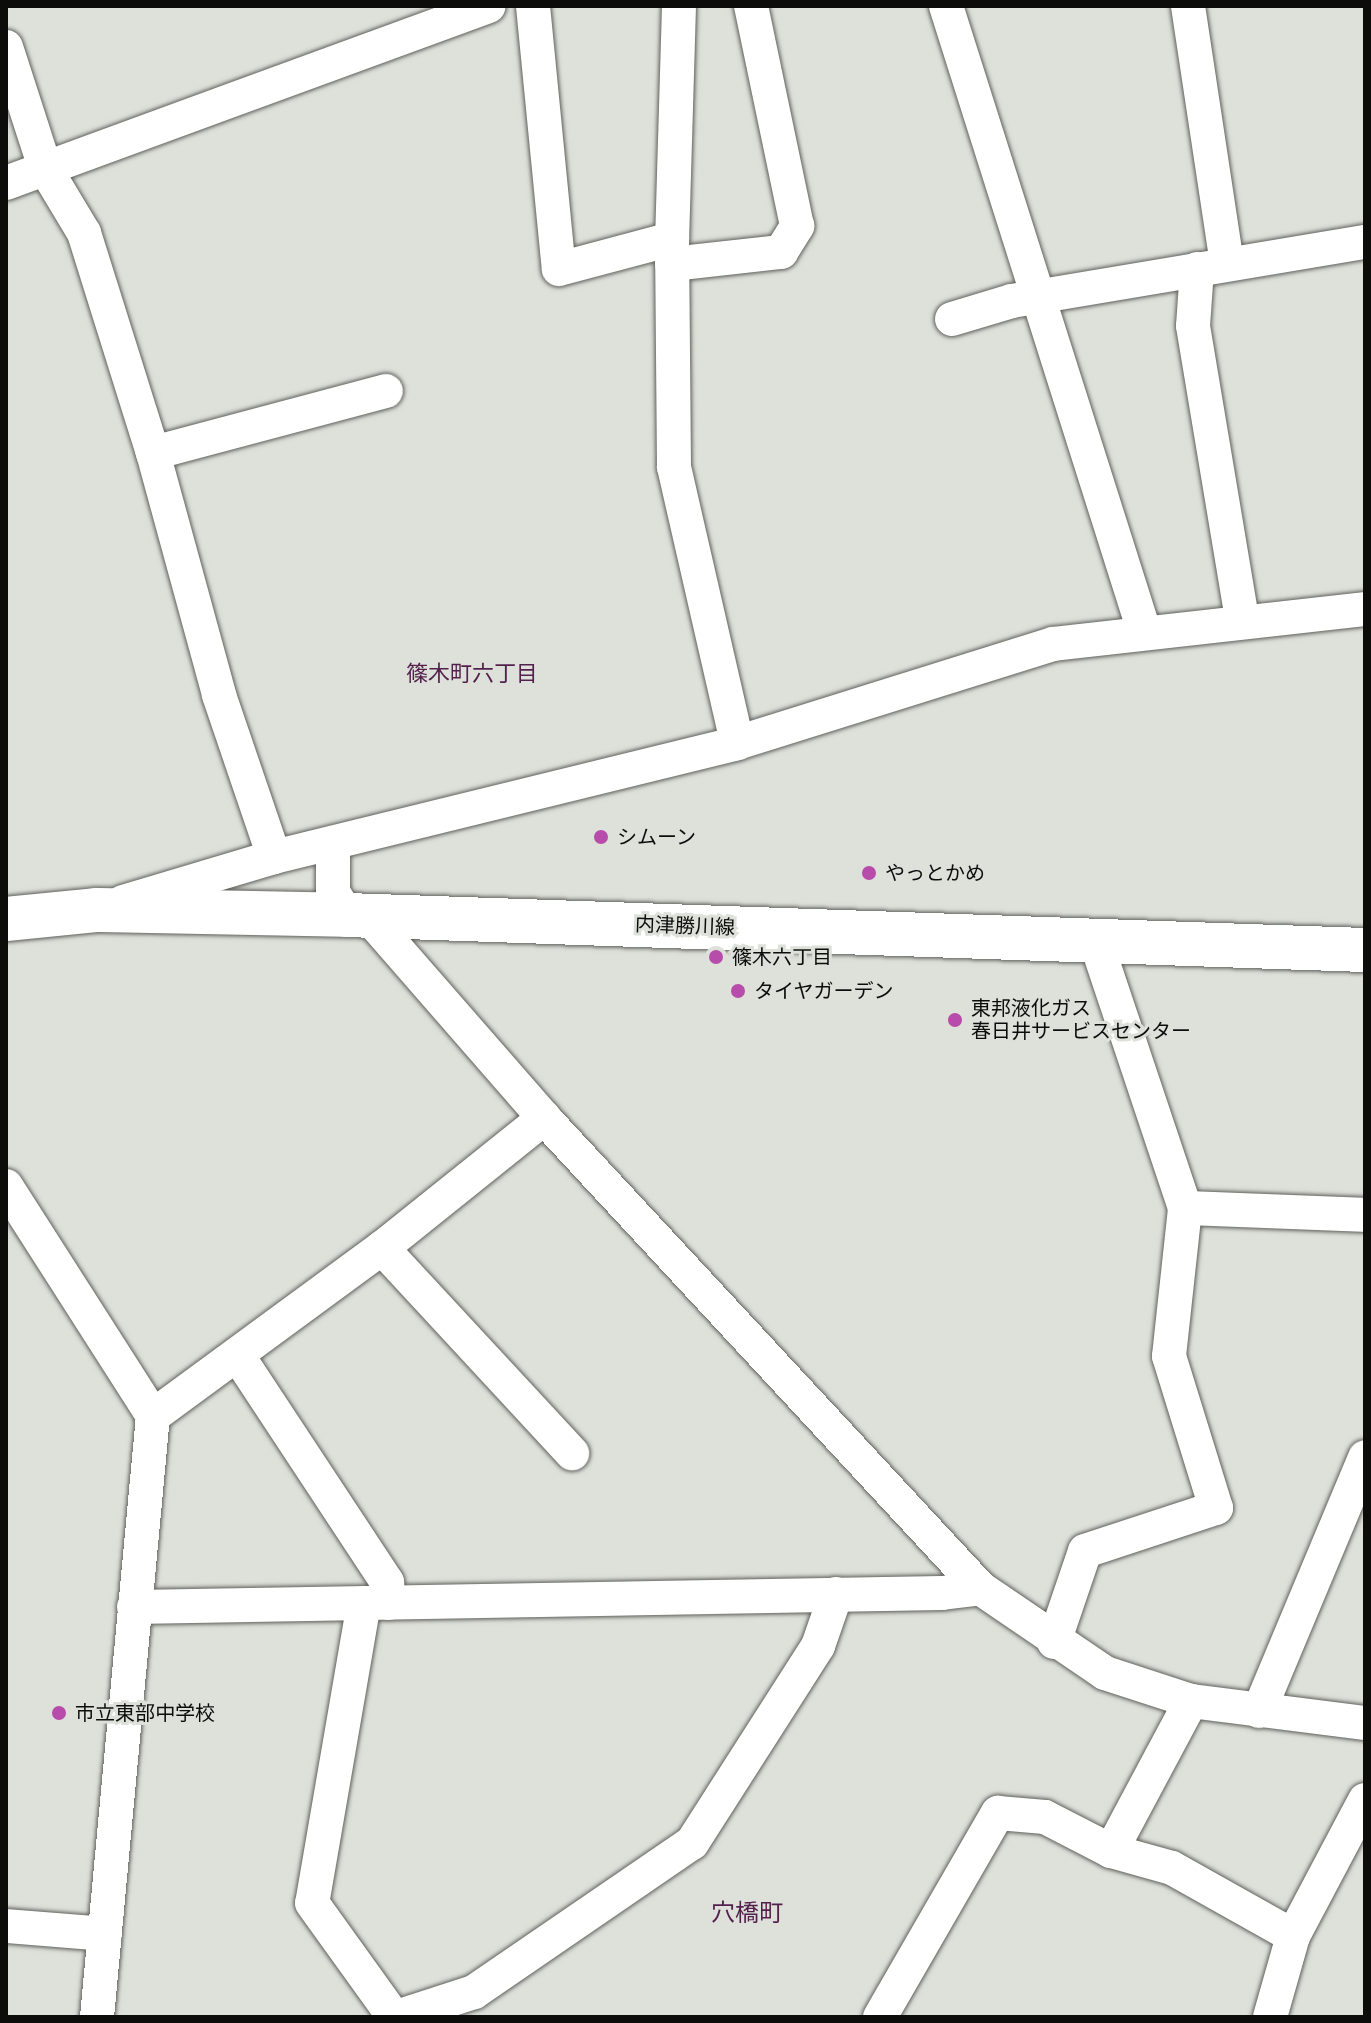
<!DOCTYPE html>
<html>
<head>
<meta charset="utf-8">
<style>
  body { margin:0 }
  #map { position:relative; width:1371px; height:2023px; overflow:hidden; background:#dee0da; font-family:Montserrat,"Noto Sans JP",sans-serif }
  div>[style] { position:absolute }
  .roads { filter:drop-shadow(0 0 2px #60615c) drop-shadow(0 0 2px #60615c) }
  .minor>* { height:34px; margin:-17px; padding:0 17px; transform-origin:17px; border-radius:17px; background:#fff }
  .major>* { height:44px; margin:-22px; padding:0 22px; transform-origin:22px; border-radius:22px; background:#fff }
  .dots>* { width:22px; height:22px; translate:-50% -50%; box-sizing:border-box; border:4px solid #dee0da; border-radius:50% }
  span { translate:-50% -50%; white-space:nowrap; text-align:center; line-height:1.15; -webkit-text-stroke:6px #dee0da; paint-order:stroke }
  .poi-label { font-size:20px; color:#0c0d0b }
  .left { translate:0 -50%; text-align:left }
  .street-label { font-size:20px; color:#0c0d0b }
  .neighbourhood-label { font-size:22px; color:#531f4d }
  .quarter-label { font-size:24px; color:#531f4d }
  .frame { position:absolute; inset:0; border:8px solid #0c0d0b; pointer-events:none }
</style>
</head>
<body>
<div id="map">
  <div class="roads">
    <div class="minor">
      <i style="left:533px;top:6px;width:264px;rotate:84.4deg"></i>
      <i style="left:559px;top:269px;width:117px;rotate:-14.9deg"></i>
      <i style="left:679px;top:6px;width:233px;rotate:91.7deg"></i>
      <i style="left:672px;top:239px;width:228px;rotate:89.5deg"></i>
      <i style="left:674px;top:467px;width:283px;rotate:77.1deg"></i>
      <i style="left:946px;top:6px;width:656px;rotate:72.42deg"></i>
      <i style="left:1188px;top:6px;width:260px;rotate:81.4deg"></i>
      <i style="left:6px;top:47px;width:127px;rotate:72.1deg"></i>
      <i style="left:45px;top:168px;width:76px;rotate:59deg"></i>
      <i style="left:84px;top:233px;width:231px;rotate:72.6deg"></i>
      <i style="left:153px;top:453px;width:251px;rotate:74.7deg"></i>
      <i style="left:219px;top:695px;width:171px;rotate:71.2deg"></i>
      <i style="left:6px;top:183px;width:514px;rotate:-20.13deg"></i>
      <i style="left:672px;top:264px;width:110px;rotate:-6.3deg"></i>
      <i style="left:781px;top:252px;width:31px;rotate:-58deg"></i>
      <i style="left:797px;top:226px;width:225px;rotate:-101.8deg"></i>
      <i style="left:1197px;top:269px;width:57px;rotate:94deg"></i>
      <i style="left:1193px;top:326px;width:298px;rotate:80.5deg"></i>
      <i style="left:952px;top:319px;width:63px;rotate:-16.7deg"></i>
      <i style="left:1012px;top:301px;width:358px;rotate:-9.5deg"></i>
      <i style="left:153px;top:453px;width:241px;rotate:-14.9deg"></i>
      <i style="left:333px;top:843px;width:49px;rotate:90deg"></i>
      <i style="left:333px;top:892px;width:27px;rotate:59deg"></i>
      <i style="left:123px;top:902px;width:158px;rotate:-16.6deg"></i>
      <i style="left:274px;top:857px;width:477px;rotate:-13.8deg"></i>
      <i style="left:737px;top:743px;width:331px;rotate:-17.4deg"></i>
      <i style="left:1053px;top:644px;width:314px;rotate:-6.4deg"></i>
      <i style="left:367px;top:915px;width:269px;rotate:48.9deg"></i>
      <i style="left:544px;top:1118px;width:641px;rotate:47.15deg"></i>
      <i style="left:980px;top:1588px;width:151px;rotate:34.2deg"></i>
      <i style="left:1105px;top:1673px;width:90px;rotate:18deg"></i>
      <i style="left:1191px;top:1701px;width:175px;rotate:7.2deg"></i>
      <i style="left:6px;top:1186px;width:273px;rotate:57.4deg"></i>
      <i style="left:1185px;top:1208px;width:180px;rotate:2.2deg"></i>
      <i style="left:382px;top:1248px;width:280px;rotate:47.2deg"></i>
      <i style="left:238px;top:1356px;width:271px;rotate:56.6deg"></i>
      <i style="left:387px;top:1582px;width:21px;rotate:85deg"></i>
      <i style="left:364px;top:1603px;width:304px;rotate:99.8deg"></i>
      <i style="left:312px;top:1903px;width:140px;rotate:54.3deg"></i>
      <i style="left:134px;top:1607px;width:808px;rotate:-0.99deg"></i>
      <i style="left:942px;top:1593px;width:38px;rotate:-7deg"></i>
      <i style="left:1054px;top:1642px;width:96px;rotate:-71.2deg"></i>
      <i style="left:1085px;top:1551px;width:138px;rotate:-18.2deg"></i>
      <i style="left:1216px;top:1508px;width:159px;rotate:-107.2deg"></i>
      <i style="left:1169px;top:1356px;width:149px;rotate:-83.8deg"></i>
      <i style="left:1185px;top:1208px;width:284px;rotate:-108.5deg"></i>
      <i style="left:1259px;top:1711px;width:275px;rotate:-67.3deg"></i>
      <i style="left:1111px;top:1851px;width:170px;rotate:-61.9deg"></i>
      <i style="left:6px;top:1926px;width:99px;rotate:4.6deg"></i>
      <i style="left:97px;top:2017px;width:604px;rotate:-84.68deg"></i>
      <i style="left:153px;top:1416px;width:284px;rotate:-36.3deg"></i>
      <i style="left:382px;top:1248px;width:208px;rotate:-38.7deg"></i>
      <i style="left:397px;top:2017px;width:81px;rotate:-18deg"></i>
      <i style="left:474px;top:1992px;width:264px;rotate:-34.4deg"></i>
      <i style="left:692px;top:1843px;width:234px;rotate:-57.4deg"></i>
      <i style="left:818px;top:1646px;width:55px;rotate:-70.9deg"></i>
      <i style="left:880px;top:2017px;width:236px;rotate:-60deg"></i>
      <i style="left:998px;top:1813px;width:47px;rotate:4.9deg"></i>
      <i style="left:1045px;top:1817px;width:74px;rotate:27.3deg"></i>
      <i style="left:1111px;top:1851px;width:63px;rotate:15.6deg"></i>
      <i style="left:1172px;top:1868px;width:139px;rotate:29.3deg"></i>
      <i style="left:1270px;top:2017px;width:84px;rotate:-74.1deg"></i>
      <i style="left:1293px;top:1936px;width:154px;rotate:-62.1deg"></i>
    </div>
    <div class="major">
      <i style="left:6px;top:919px;width:90px;rotate:-5.7deg"></i>
      <i style="left:96px;top:910px;width:251px;rotate:1.1deg"></i>
      <i style="left:347px;top:915px;width:1019px;rotate:1.97deg"></i>
    </div>
  </div>
  <div class="dots">
    <i style="left:601px;top:837px;background:#b84cab"></i>
    <i style="left:869px;top:873px;background:#b84cab"></i>
    <i style="left:716px;top:957px;background:#b84cab"></i>
    <i style="left:738px;top:991px;background:#b84cab"></i>
    <i style="left:955px;top:1020px;background:#b84cab"></i>
    <i style="left:59px;top:1713px;background:#b84cab"></i>
  </div>
  <div class="poi-label">
    <span class="left" style="left:617px;top:837px">シムーン</span>
    <span class="left" style="left:885px;top:873px">やっとかめ</span>
    <span class="left" style="left:732px;top:957px">篠木六丁目</span>
    <span class="left" style="left:754px;top:991px">タイヤガーデン</span>
    <span class="left" style="left:971px;top:1020px">東邦液化ガス<br>春日井サービスセンター</span>
    <span class="left" style="left:75px;top:1713px">市立東部中学校</span>
  </div>
  <div class="street-label">
    <span style="left:685px;top:926px;rotate:2deg">内津勝川線</span>
  </div>
  <div class="neighbourhood-label">
    <span style="left:472px;top:674px">篠木町六丁目</span>
  </div>
  <div class="quarter-label">
    <span style="left:747px;top:1913px">穴橋町</span>
  </div>
  <div class="frame"></div>
</div>
</body>
</html>
